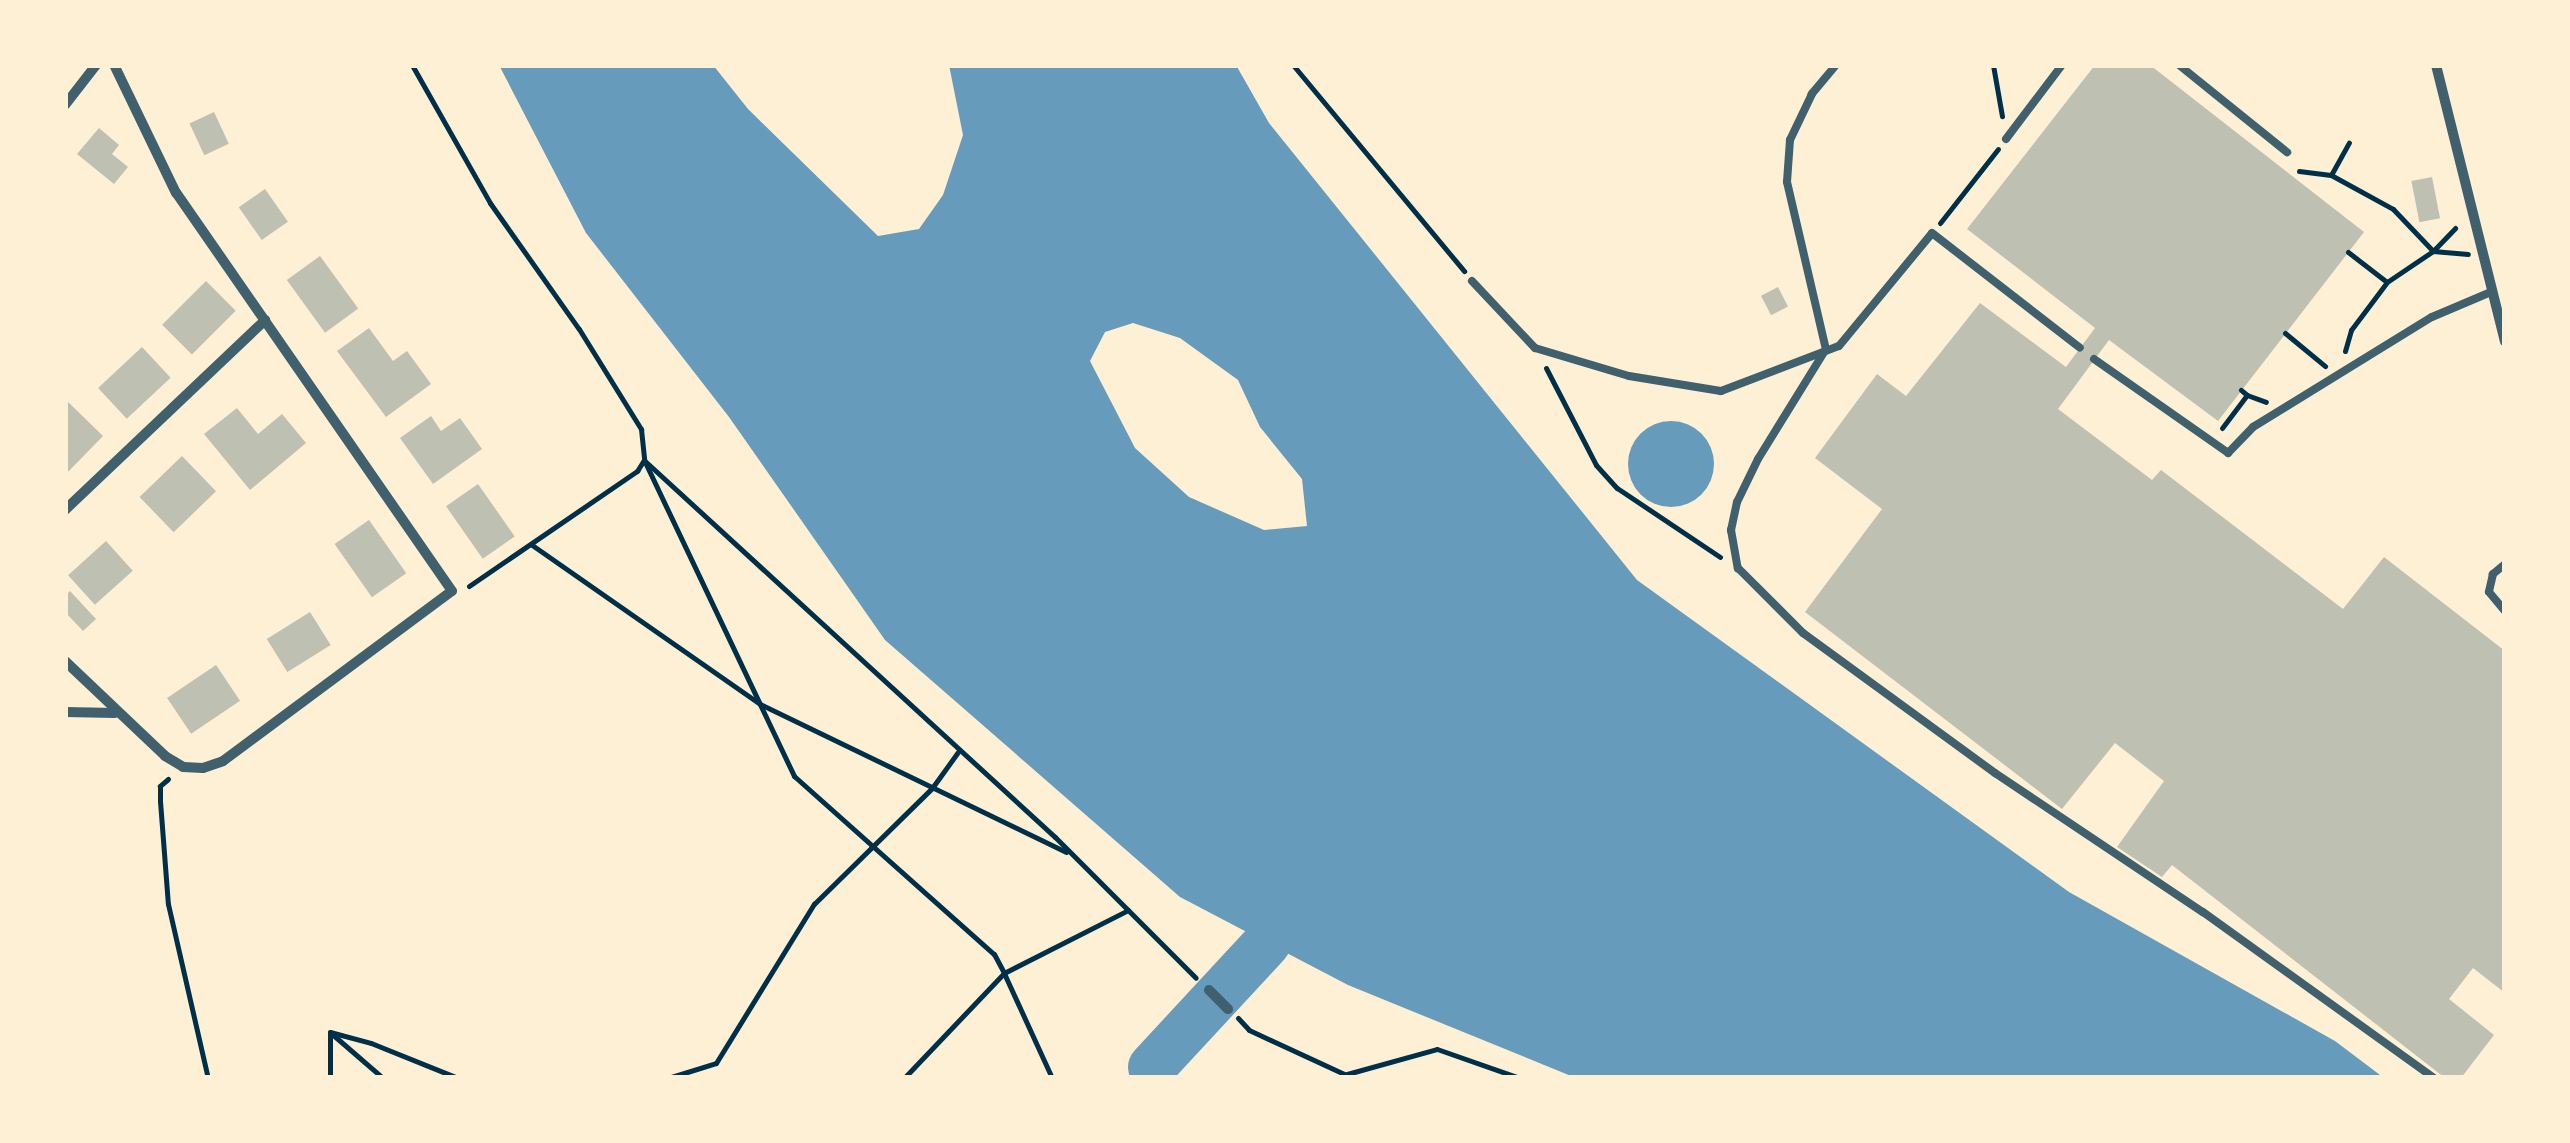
<!DOCTYPE html>
<html>
<head>
<meta charset="utf-8">
<style>
  body { margin:0 }
  #map { position:relative; width:2570px; height:1143px; overflow:hidden; background:#fdf0d5; font-family:Barlow,sans-serif }
  div>[style] { position:absolute }
  .water>* { inset:0; background:#669bbc }
  .round { border-radius:50% }
  .river>* { height:48px; margin:-24px; padding:0 24px; transform-origin:24px; border-radius:24px; background:#669bbc }
  .building>* { inset:0; background:#bec0b2; transform-origin:0 0 }
  .path>* { height:5px; margin:-2.5px; padding:0 2.5px; transform-origin:2.5px; border-radius:2.5px; background:#003049 }
  .service>* { height:8px; margin:-4px; padding:0 4px; transform-origin:4px; border-radius:4px; background:#3f606c }
  .minor>* { height:10px; margin:-5px; padding:0 5px; transform-origin:5px; border-radius:5px; background:#3f606c }
  span { translate:-50% -50%; white-space:nowrap; text-align:center; line-height:1.15; -webkit-text-stroke:8px #fdf0d5; paint-order:stroke }
  .frame { position:absolute; inset:0; border:68px solid #fdf0d5; pointer-events:none }
</style>
</head>
<body>
<div id="map">
  <div class="water">
    <i style="clip-path:polygon(evenodd,499px 65px,713px 65px,748px 109px,878px 236px,919px 229px,943px 195px,963px 135px,949px 65px,1236px 65px,1269px 123px,1637px 580px,2069px 892px,2335px 1041px,2384px 1078px,1576px 1078px,1348px 985px,1180px 897px,885px 640px,729px 417px,586px 233px,499px 65px,1133px 323px,1180px 338px,1238px 380px,1260px 427px,1302px 479px,1307px 526px,1264px 530px,1189px 497px,1135px 448px,1090px 361px,1105px 332px,1133px 323px)"></i>
    <i class="round" style="left:1628px;top:421px;width:86px;height:86px"></i>
  </div>
  <div class="river">
    <i style="left:1152px;top:1067px;width:169px;rotate:-47.2deg"></i>
  </div>
  <div class="building">
    <i style="clip-path:polygon(2095px 65px,2150px 65px,2364px 232px,2218px 421px,2109px 340px,2058px 409px,2152px 480px,2161px 470px,2343px 609px,2384px 557px,2505px 651px,2505px 993px,2473px 968px,2449px 999px,2494px 1035px,2461px 1078px,2445px 1078px,2172px 865px,2162px 877px,2117px 847px,2164px 781px,2115px 743px,2062px 809px,1805px 612px,1882px 509px,1815px 458px,1877px 374px,1906px 396px,1980px 303px,2066px 367px,2095px 328px,1967px 229px)"></i>
    <i style="left:214px;top:112px;width:35px;height:27px;rotate:65deg"></i>
    <i style="clip-path:polygon(99px 128px,119px 145px,112px 154px,128px 167px,114px 184px,77px 154px)"></i>
    <i style="left:2432px;top:177px;width:42px;height:21px;rotate:79deg"></i>
    <i style="left:265px;top:189px;width:40px;height:32px;rotate:55deg"></i>
    <i style="left:320px;top:256px;width:65px;height:41px;rotate:54deg"></i>
    <i style="left:206px;top:281px;width:42px;height:62px;rotate:45deg"></i>
    <i style="left:1778px;top:287px;width:22px;height:19px;rotate:63deg"></i>
    <i style="clip-path:polygon(369px 328px,393px 361px,407px 351px,431px 384px,386px 417px,337px 351px)"></i>
    <i style="left:142px;top:347px;width:42px;height:60px;rotate:47deg"></i>
    <i style="clip-path:polygon(65px 399px,103px 436px,65px 475px)"></i>
    <i style="clip-path:polygon(237px 408px,258px 434px,282px 414px,306px 443px,250px 490px,204px 434px)"></i>
    <i style="clip-path:polygon(431px 416px,441px 431px,460px 418px,482px 449px,433px 484px,400px 438px)"></i>
    <i style="left:182px;top:456px;width:49px;height:59px;rotate:46deg"></i>
    <i style="left:478px;top:484px;width:64px;height:39px;rotate:55deg"></i>
    <i style="left:369px;top:520px;width:65px;height:42px;rotate:55deg"></i>
    <i style="left:106px;top:541px;width:40px;height:51px;rotate:48deg"></i>
    <i style="clip-path:polygon(70px 591px,96px 619px,83px 631px,65px 612px,65px 596px)"></i>
    <i style="left:310px;top:612px;width:39px;height:51px;rotate:58deg"></i>
    <i style="left:216px;top:665px;width:43px;height:59px;rotate:56deg"></i>
  </div>
  <div class="path">
    <i style="left:412px;top:65px;width:159px;rotate:60.5deg"></i>
    <i style="left:490px;top:203px;width:154px;rotate:54.8deg"></i>
    <i style="left:579px;top:329px;width:118px;rotate:58.2deg"></i>
    <i style="left:641px;top:429px;width:31px;rotate:84deg"></i>
    <i style="left:644px;top:460px;width:350px;rotate:64.6deg"></i>
    <i style="left:794px;top:776px;width:268px;rotate:41.7deg"></i>
    <i style="left:994px;top:954px;width:21px;rotate:62deg"></i>
    <i style="left:1004px;top:973px;width:145px;rotate:133.6deg"></i>
    <i style="left:1293px;top:65px;width:268px;rotate:50.3deg"></i>
    <i style="left:1993px;top:65px;width:52px;rotate:80deg"></i>
    <i style="left:2299px;top:171px;width:32px;rotate:7deg"></i>
    <i style="left:2331px;top:175px;width:71px;rotate:28.7deg"></i>
    <i style="left:2393px;top:209px;width:58px;rotate:46.4deg"></i>
    <i style="left:2433px;top:251px;width:35px;rotate:5deg"></i>
    <i style="left:2331px;top:175px;width:37px;rotate:-61deg"></i>
    <i style="left:1940px;top:223px;width:94px;rotate:-51.9deg"></i>
    <i style="left:2348px;top:252px;width:49px;rotate:37.6deg"></i>
    <i style="left:2285px;top:333px;width:52px;rotate:39.5deg"></i>
    <i style="left:2345px;top:351px;width:22px;rotate:-74deg"></i>
    <i style="left:2351px;top:330px;width:60px;rotate:-53.1deg"></i>
    <i style="left:2387px;top:282px;width:55px;rotate:-34deg"></i>
    <i style="left:2433px;top:251px;width:32px;rotate:-46deg"></i>
    <i style="left:1546px;top:368px;width:109px;rotate:62.7deg"></i>
    <i style="left:1596px;top:465px;width:31px;rotate:48deg"></i>
    <i style="left:1617px;top:488px;width:124px;rotate:33.8deg"></i>
    <i style="left:2247px;top:395px;width:20px;rotate:20deg"></i>
    <i style="left:2222px;top:428px;width:41px;rotate:-52.9deg"></i>
    <i style="left:2247px;top:395px;width:8px;rotate:-140deg"></i>
    <i style="left:646px;top:462px;width:555px;rotate:42.52deg"></i>
    <i style="left:1055px;top:837px;width:199px;rotate:45deg"></i>
    <i style="left:532px;top:545px;width:278px;rotate:34.9deg"></i>
    <i style="left:760px;top:704px;width:340px;rotate:25.8deg"></i>
    <i style="left:469px;top:586px;width:204px;rotate:-34.4deg"></i>
    <i style="left:637px;top:471px;width:13px;rotate:-58deg"></i>
    <i style="left:168px;top:779px;width:11px;rotate:139deg"></i>
    <i style="left:160px;top:786px;width:15px;rotate:90deg"></i>
    <i style="left:160px;top:801px;width:103px;rotate:85.6deg"></i>
    <i style="left:168px;top:904px;width:179px;rotate:77.1deg"></i>
    <i style="left:1238px;top:1018px;width:16px;rotate:47deg"></i>
    <i style="left:1249px;top:1030px;width:115px;rotate:24.8deg"></i>
    <i style="left:330px;top:1032px;width:42px;rotate:15deg"></i>
    <i style="left:371px;top:1043px;width:94px;rotate:21.9deg"></i>
    <i style="left:332px;top:1034px;width:67px;rotate:40.8deg"></i>
    <i style="left:1347px;top:1074px;width:93px;rotate:-15.5deg"></i>
    <i style="left:1437px;top:1049px;width:88px;rotate:19.3deg"></i>
    <i style="left:330px;top:1078px;width:46px;rotate:-90deg"></i>
    <i style="left:668px;top:1078px;width:50px;rotate:-17.4deg"></i>
    <i style="left:716px;top:1063px;width:187px;rotate:-58.4deg"></i>
    <i style="left:814px;top:904px;width:165px;rotate:-44.5deg"></i>
    <i style="left:932px;top:788px;width:44px;rotate:-54.2deg"></i>
    <i style="left:1052px;top:1078px;width:115px;rotate:-114.6deg"></i>
    <i style="left:1004px;top:973px;width:139px;rotate:-26.9deg"></i>
  </div>
  <div class="service">
    <i style="left:1836px;top:65px;width:38px;rotate:130deg"></i>
    <i style="left:1812px;top:94px;width:51px;rotate:115.6deg"></i>
    <i style="left:1790px;top:140px;width:42px;rotate:94.1deg"></i>
    <i style="left:1787px;top:182px;width:171px;rotate:76.9deg"></i>
    <i style="left:1826px;top:349px;width:129px;rotate:121.7deg"></i>
    <i style="left:1758px;top:459px;width:48px;rotate:116deg"></i>
    <i style="left:1737px;top:502px;width:29px;rotate:102deg"></i>
    <i style="left:1731px;top:530px;width:39px;rotate:80deg"></i>
    <i style="left:1738px;top:568px;width:92px;rotate:45deg"></i>
    <i style="left:1803px;top:633px;width:238px;rotate:36.1deg"></i>
    <i style="left:1995px;top:773px;width:250px;rotate:33.8deg"></i>
    <i style="left:2203px;top:912px;width:284px;rotate:35.7deg"></i>
    <i style="left:2179px;top:65px;width:139px;rotate:38.9deg"></i>
    <i style="left:2006px;top:139px;width:93px;rotate:-52.9deg"></i>
    <i style="left:1472px;top:281px;width:92px;rotate:46.8deg"></i>
    <i style="left:1535px;top:348px;width:98px;rotate:16.6deg"></i>
    <i style="left:1629px;top:376px;width:93px;rotate:9.3deg"></i>
    <i style="left:1721px;top:391px;width:126px;rotate:-20.9deg"></i>
    <i style="left:1839px;top:346px;width:146px;rotate:-50.5deg"></i>
    <i style="left:1932px;top:233px;width:187px;rotate:37.8deg"></i>
    <i style="left:2094px;top:359px;width:164px;rotate:35deg"></i>
    <i style="left:2228px;top:453px;width:36px;rotate:-46deg"></i>
    <i style="left:2253px;top:427px;width:210px;rotate:-31.6deg"></i>
    <i style="left:2432px;top:317px;width:64px;rotate:-23deg"></i>
    <i style="left:2505px;top:564px;width:16px;rotate:140deg"></i>
    <i style="left:2493px;top:574px;width:18px;rotate:103deg"></i>
    <i style="left:2489px;top:592px;width:25px;rotate:50deg"></i>
  </div>
  <div class="minor">
    <i style="left:2436px;top:65px;width:285px;rotate:76deg"></i>
    <i style="left:65px;top:105px;width:51px;rotate:-52.2deg"></i>
    <i style="left:65px;top:510px;width:276px;rotate:-43.5deg"></i>
    <i style="left:65px;top:661px;width:138px;rotate:43.5deg"></i>
    <i style="left:165px;top:756px;width:21px;rotate:31deg"></i>
    <i style="left:183px;top:767px;width:20px;rotate:3deg"></i>
    <i style="left:203px;top:768px;width:21px;rotate:-19deg"></i>
    <i style="left:223px;top:761px;width:285px;rotate:-36.6deg"></i>
    <i style="left:452px;top:591px;width:484px;rotate:-124.7deg"></i>
    <i style="left:176px;top:193px;width:142px;rotate:-115.8deg"></i>
    <i style="left:65px;top:712px;width:50px;rotate:1.1deg"></i>
    <i style="left:1209px;top:990px;width:27px;rotate:45deg"></i>
  </div>
  <div class="frame"></div>
</div>
</body>
</html>
